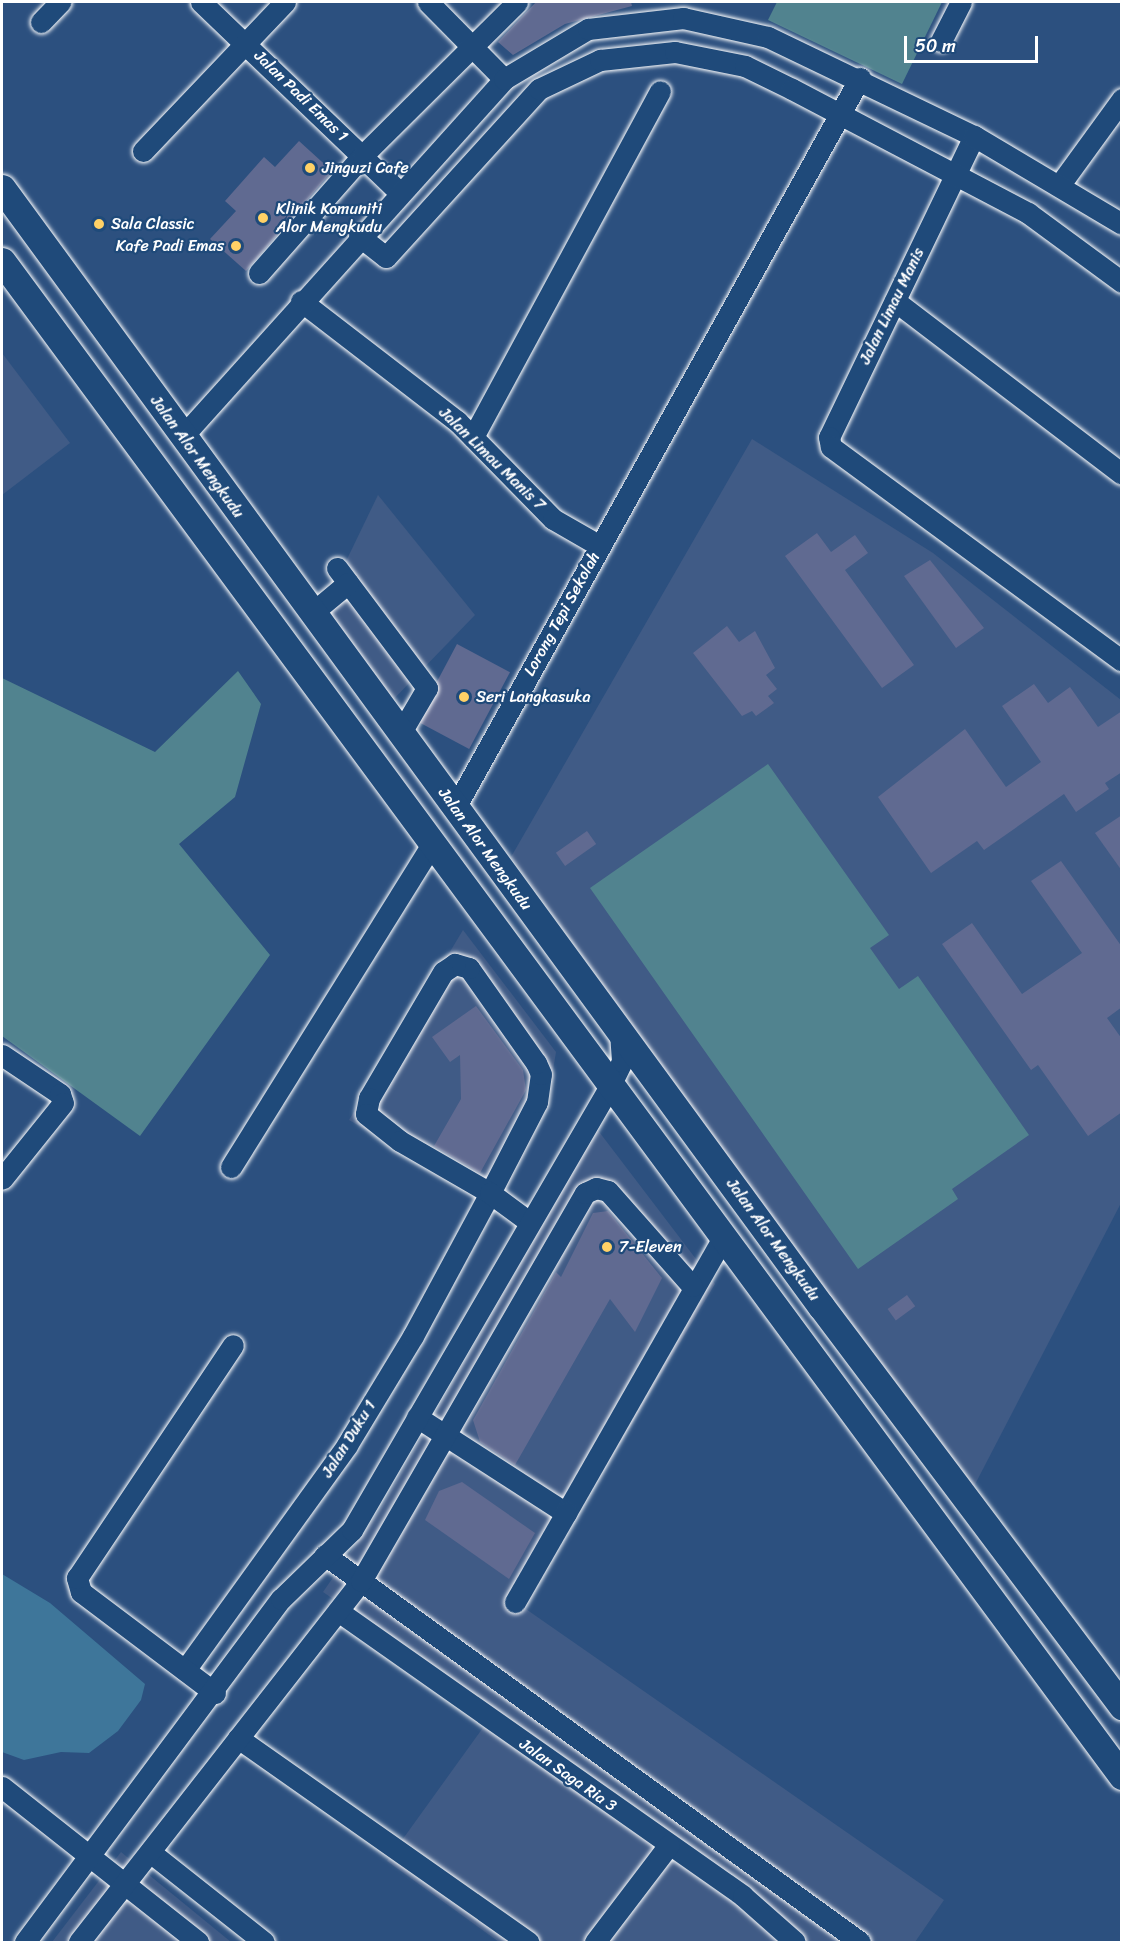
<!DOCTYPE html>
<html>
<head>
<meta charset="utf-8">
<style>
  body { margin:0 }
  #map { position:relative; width:1123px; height:1944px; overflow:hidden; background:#2c507f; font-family:Sriracha,sans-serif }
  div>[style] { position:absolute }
  .built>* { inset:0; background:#405b86 }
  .green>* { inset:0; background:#51838f }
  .water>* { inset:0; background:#3e769a }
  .building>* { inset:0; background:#606a91; transform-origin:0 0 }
  .roads { filter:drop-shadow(0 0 2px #fff) drop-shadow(0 0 2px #fff) }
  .minor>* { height:21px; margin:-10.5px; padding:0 10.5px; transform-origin:10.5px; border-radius:10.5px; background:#1f4a7a }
  .major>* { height:27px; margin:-13.5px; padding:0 13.5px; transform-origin:13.5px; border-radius:13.5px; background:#1f4a7a }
  .dots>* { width:16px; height:16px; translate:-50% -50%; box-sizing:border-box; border:3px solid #1f4a7a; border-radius:50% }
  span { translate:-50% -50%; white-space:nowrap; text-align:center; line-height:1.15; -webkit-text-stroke:4.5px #1f4a7a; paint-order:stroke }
  .street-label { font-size:16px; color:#fff }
  .poi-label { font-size:16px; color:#fff }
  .left { translate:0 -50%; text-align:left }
  .right { translate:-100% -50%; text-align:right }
  .frame { position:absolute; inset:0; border:3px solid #fff; pointer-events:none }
  .scale { position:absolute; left:904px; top:36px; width:134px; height:27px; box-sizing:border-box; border:3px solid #fff; border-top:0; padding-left:8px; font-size:18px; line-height:21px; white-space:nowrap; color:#fff; -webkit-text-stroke:4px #1f4a7a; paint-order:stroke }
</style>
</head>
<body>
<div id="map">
  <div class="built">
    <i style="clip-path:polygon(2px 353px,70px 443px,2px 495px)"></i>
    <i style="clip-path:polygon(752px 439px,933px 553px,1121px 700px,1121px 1203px,970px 1494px,511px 857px)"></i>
    <i style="clip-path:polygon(378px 495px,475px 615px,390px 703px,322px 611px)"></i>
    <i style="clip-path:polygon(463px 930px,556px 1052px,547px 1107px,495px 1204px,349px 1120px)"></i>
    <i style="clip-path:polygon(597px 1129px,715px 1284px,523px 1607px,944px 1900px,915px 1942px,499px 1942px,387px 1861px,495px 1711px,323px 1592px,381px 1508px)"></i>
    <i style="clip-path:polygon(121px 1852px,231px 1942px,52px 1942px)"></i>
  </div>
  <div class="green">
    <i style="clip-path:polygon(777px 2px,942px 2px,902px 84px,768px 20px)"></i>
    <i style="clip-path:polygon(238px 671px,261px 704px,235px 797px,179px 844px,270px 955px,140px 1136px,2px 1036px,2px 678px,155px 752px)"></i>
    <i style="clip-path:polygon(768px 764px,889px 935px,870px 948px,899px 989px,918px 976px,1029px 1135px,952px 1189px,958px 1199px,858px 1269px,590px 888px)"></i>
  </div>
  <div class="water">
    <i style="clip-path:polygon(2px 1574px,50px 1603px,145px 1684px,141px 1700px,118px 1731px,89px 1753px,61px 1752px,24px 1760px,2px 1752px)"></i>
  </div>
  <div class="building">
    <i style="clip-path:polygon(536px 2px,631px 2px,632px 6px,565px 24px,513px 55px,498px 42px)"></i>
    <i style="clip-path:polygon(299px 141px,332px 171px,246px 271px,210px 239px,236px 211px,225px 201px,264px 157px,275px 167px)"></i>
    <i style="clip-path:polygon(817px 533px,831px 552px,855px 535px,868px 553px,845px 570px,914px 665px,882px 688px,785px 556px)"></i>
    <i style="clip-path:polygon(930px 560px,984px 628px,956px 648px,904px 576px)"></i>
    <i style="clip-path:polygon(727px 626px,739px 642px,755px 631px,775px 668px,766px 675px,777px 689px,768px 696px,774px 703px,756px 716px,752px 711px,742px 716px,693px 653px)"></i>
    <i style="left:457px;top:644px;width:60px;height:87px;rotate:28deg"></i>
    <i style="clip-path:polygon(1034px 684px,1048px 703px,1070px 687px,1098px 727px,1122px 711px,1122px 772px,1105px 783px,1109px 789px,1076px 812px,1064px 794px,984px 850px,977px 841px,931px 873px,878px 797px,965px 729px,1006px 787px,1041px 762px,1002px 706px)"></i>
    <i style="clip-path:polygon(1122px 815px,1122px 871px,1095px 833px)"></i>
    <i style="left:587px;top:831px;width:16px;height:38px;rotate:55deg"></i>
    <i style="clip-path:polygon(1061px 861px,1122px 947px,1122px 1007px,1107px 1018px,1122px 1039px,1122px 1112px,1088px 1136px,1038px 1065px,1031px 1070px,942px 944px,972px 923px,1022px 994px,1082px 953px,1031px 881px)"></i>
    <i style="clip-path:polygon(476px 1006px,523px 1070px,526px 1090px,480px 1173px,434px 1146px,461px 1099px,460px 1055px,450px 1062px,432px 1037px)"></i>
    <i style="clip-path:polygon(608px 1211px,662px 1278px,635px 1332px,610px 1299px,515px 1465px,480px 1442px,473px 1420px,556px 1272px,561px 1277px,593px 1213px)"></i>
    <i style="left:907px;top:1295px;width:14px;height:24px;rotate:54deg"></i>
    <i style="clip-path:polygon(462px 1482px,535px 1533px,509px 1579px,425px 1520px,439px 1491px)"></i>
  </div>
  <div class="roads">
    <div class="minor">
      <i style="left:201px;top:2px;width:274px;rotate:43.8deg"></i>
      <i style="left:428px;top:2px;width:108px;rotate:45.4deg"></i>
      <i style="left:41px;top:22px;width:28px;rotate:-46deg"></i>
      <i style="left:941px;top:41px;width:44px;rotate:-62.9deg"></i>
      <i style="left:974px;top:136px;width:334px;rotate:115.7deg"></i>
      <i style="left:829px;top:437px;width:10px;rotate:79deg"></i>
      <i style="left:831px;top:447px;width:361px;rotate:36.3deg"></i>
      <i style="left:143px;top:151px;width:206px;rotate:-46.4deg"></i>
      <i style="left:1061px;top:183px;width:104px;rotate:-54deg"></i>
      <i style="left:359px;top:236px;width:34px;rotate:38deg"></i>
      <i style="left:386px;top:257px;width:227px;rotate:-47.7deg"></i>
      <i style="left:539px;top:89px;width:68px;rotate:-25.4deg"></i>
      <i style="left:600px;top:60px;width:75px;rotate:-6.1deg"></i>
      <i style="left:675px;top:52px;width:71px;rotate:11.3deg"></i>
      <i style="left:745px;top:66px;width:52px;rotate:26.1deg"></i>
      <i style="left:792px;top:89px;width:267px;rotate:27.7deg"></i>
      <i style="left:1028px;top:213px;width:117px;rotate:36.3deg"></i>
      <i style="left:259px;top:273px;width:157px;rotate:-48.6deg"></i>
      <i style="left:363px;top:155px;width:217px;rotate:-44.8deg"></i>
      <i style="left:301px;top:301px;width:197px;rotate:37.6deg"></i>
      <i style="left:457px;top:421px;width:137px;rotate:45.6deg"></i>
      <i style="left:553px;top:519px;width:54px;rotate:29.9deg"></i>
      <i style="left:895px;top:301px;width:285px;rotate:37.3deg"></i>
      <i style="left:182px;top:437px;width:482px;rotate:-48deg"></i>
      <i style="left:504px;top:79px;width:98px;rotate:-30.8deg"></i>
      <i style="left:588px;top:29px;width:96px;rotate:-6.6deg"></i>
      <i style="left:683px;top:18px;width:87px;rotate:12.6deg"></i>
      <i style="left:768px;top:37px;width:229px;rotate:25.7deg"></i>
      <i style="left:974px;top:136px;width:172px;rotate:30.7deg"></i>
      <i style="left:473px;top:437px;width:393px;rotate:-61.6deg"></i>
      <i style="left:337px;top:568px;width:150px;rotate:53.1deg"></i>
      <i style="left:427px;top:688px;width:53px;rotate:120.4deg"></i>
      <i style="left:312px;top:613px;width:47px;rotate:-39.8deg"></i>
      <i style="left:455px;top:808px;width:835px;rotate:-60.98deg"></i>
      <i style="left:2px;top:1055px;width:70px;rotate:33.9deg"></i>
      <i style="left:60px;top:1094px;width:9px;rotate:72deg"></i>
      <i style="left:63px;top:1103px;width:97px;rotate:128.8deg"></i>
      <i style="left:231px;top:1167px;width:383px;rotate:-58.1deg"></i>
      <i style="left:417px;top:1417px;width:177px;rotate:32.8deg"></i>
      <i style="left:566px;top:1513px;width:317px;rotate:-60.3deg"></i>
      <i style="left:325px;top:1555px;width:660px;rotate:35.88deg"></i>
      <i style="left:515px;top:1602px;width:103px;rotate:-60.2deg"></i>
      <i style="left:338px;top:1611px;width:495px;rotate:35.1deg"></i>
      <i style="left:743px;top:1896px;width:69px;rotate:41.5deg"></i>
      <i style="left:185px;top:1670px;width:277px;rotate:-54.2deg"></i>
      <i style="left:347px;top:1445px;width:127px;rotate:-58.8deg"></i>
      <i style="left:413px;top:1336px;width:162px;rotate:-61.7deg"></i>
      <i style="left:490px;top:1193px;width:102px;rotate:-62.7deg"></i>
      <i style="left:537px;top:1102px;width:28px;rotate:-82deg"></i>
      <i style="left:541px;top:1074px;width:12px;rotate:-114deg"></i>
      <i style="left:536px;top:1063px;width:116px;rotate:-125.2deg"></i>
      <i style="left:469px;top:968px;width:15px;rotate:-164deg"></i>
      <i style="left:455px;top:964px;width:14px;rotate:146deg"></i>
      <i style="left:443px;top:972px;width:146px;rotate:120.4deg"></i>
      <i style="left:369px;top:1098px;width:16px;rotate:101deg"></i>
      <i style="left:366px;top:1114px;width:43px;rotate:38.5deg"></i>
      <i style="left:400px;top:1141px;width:104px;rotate:30deg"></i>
      <i style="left:490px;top:1193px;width:47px;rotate:36.4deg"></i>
      <i style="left:215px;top:1693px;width:168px;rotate:-143deg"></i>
      <i style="left:81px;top:1592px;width:15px;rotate:-106deg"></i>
      <i style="left:77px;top:1578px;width:280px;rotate:-56.2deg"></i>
      <i style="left:238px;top:1738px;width:355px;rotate:35.1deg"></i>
      <i style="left:2px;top:1787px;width:250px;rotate:38.3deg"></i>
      <i style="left:150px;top:1852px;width:145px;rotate:38.3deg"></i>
      <i style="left:25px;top:1942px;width:428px;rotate:-53.3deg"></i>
      <i style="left:281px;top:1599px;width:99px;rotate:-44.2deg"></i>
      <i style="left:352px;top:1530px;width:514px;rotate:-59.84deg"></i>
      <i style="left:610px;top:1086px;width:28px;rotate:-64deg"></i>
      <i style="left:622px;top:1061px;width:28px;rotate:-94deg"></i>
      <i style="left:79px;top:1942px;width:458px;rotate:-52deg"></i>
      <i style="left:361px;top:1581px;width:448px;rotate:-60deg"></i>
      <i style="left:585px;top:1193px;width:12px;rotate:-24deg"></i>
      <i style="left:596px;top:1188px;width:12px;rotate:14deg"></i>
      <i style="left:608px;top:1191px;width:127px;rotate:48.5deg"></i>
      <i style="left:595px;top:1942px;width:122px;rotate:-52.7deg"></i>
    </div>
    <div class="major">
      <i style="left:2px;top:188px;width:1386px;rotate:53.78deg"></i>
      <i style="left:821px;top:1306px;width:501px;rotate:53.04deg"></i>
      <i style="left:2px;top:261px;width:1884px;rotate:53.53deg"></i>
    </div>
  </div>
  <div class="dots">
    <i style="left:310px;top:168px;background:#ffd166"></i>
    <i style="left:263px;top:218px;background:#ffd166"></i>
    <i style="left:99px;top:224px;background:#ffd166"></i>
    <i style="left:236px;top:246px;background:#ffd166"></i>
    <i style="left:464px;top:697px;background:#ffd166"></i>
    <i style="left:607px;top:1247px;background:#ffd166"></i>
  </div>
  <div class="street-label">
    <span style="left:301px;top:96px;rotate:44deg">Jalan Padi Emas 1</span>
    <span style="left:892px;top:306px;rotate:-64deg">Jalan Limau Manis</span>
    <span style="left:197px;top:457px;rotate:54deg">Jalan Alor Mengkudu</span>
    <span style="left:492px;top:459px;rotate:44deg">Jalan Limau Manis 7</span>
    <span style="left:562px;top:614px;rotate:-61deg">Lorong Tepi Sekolah</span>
    <span style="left:485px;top:849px;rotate:54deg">Jalan Alor Mengkudu</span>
    <span style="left:773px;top:1240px;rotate:54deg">Jalan Alor Mengkudu</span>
    <span style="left:349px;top:1439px;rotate:-58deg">Jalan Duku 1</span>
    <span style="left:568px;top:1775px;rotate:35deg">Jalan Saga Ria 3</span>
  </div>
  <div class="poi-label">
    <span class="left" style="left:322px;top:168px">Jinguzi Cafe</span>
    <span class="left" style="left:276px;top:218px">Klinik Komuniti<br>Alor Mengkudu</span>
    <span class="left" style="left:111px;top:224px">Sala Classic</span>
    <span class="right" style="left:224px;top:246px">Kafe Padi Emas</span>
    <span class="left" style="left:476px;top:697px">Seri Langkasuka</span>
    <span class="left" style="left:619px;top:1247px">7-Eleven</span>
  </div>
  <div class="frame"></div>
  <div class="scale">50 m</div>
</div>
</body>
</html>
